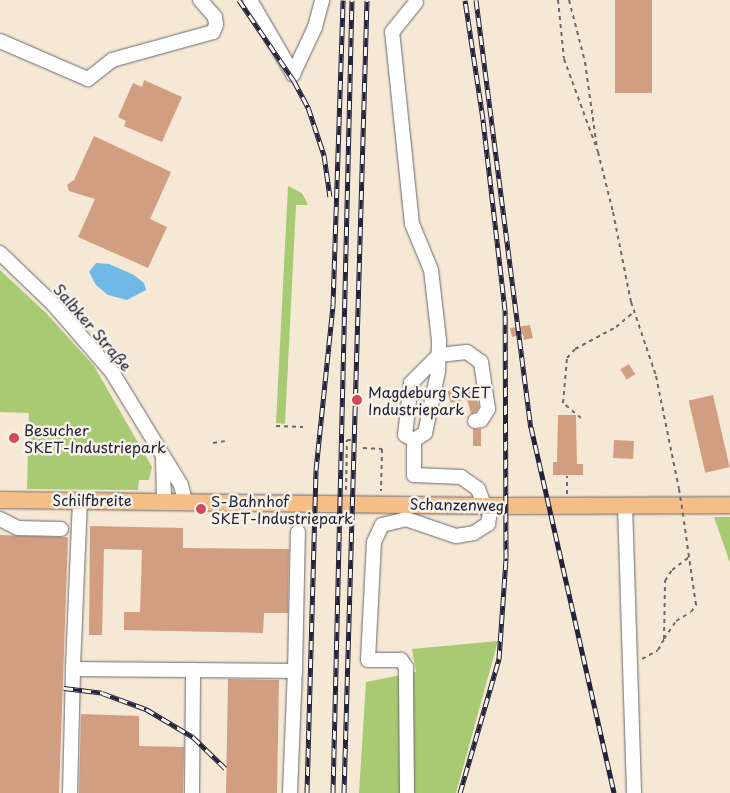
<!DOCTYPE html>
<html>
<head>
<meta charset="utf-8">
<style>
  body { margin:0 }
  #map { position:relative; width:730px; height:793px; overflow:hidden; background:#f5e8d4; font-family:"Playpen Sans",sans-serif }
  div>[style] { position:absolute }
  .green>* { inset:0; background:#a8ca73 }
  .water>* { inset:0; background:#6fb9e7 }
  .building>* { inset:0; background:#d19e81; transform-origin:0 0 }
  .path>* { height:2px; margin-top:-1px; transform-origin:0; background:repeating-linear-gradient(90deg,#6c6771 0 4px,transparent 0 8px) }
  .roads { filter:drop-shadow(0 0 1px #6c6771) drop-shadow(0 0 1px #6c6771) }
  .minor>* { height:14px; margin:-7px; padding:0 7px; transform-origin:7px; border-radius:7px; background:#fff }
  .major>* { height:16px; margin:-8px; padding:0 8px; transform-origin:8px; border-radius:8px; background:#f6be87 }
  .rail>* { height:5px; margin-top:-2.5px; transform-origin:0; background:repeating-linear-gradient(90deg,#f7f3e8 0 9px,#22223b 0 18px); box-sizing:border-box; border-block:1px solid #22223b }
  .path-bridge>* { height:2px; margin-top:-1px; transform-origin:0; background:repeating-linear-gradient(90deg,#6c6771 0 4px,transparent 0 8px) }
  .dots>* { width:14px; height:14px; translate:-50% -50%; box-sizing:border-box; border:2px solid #f7f3e8; border-radius:50% }
  span { translate:-50% -50%; white-space:nowrap; text-align:center; line-height:1.15; -webkit-text-stroke:5px #f7f3e8; paint-order:stroke }
  .street-label { font-size:15px; color:#22223b }
  .poi-label { font-size:15px; color:#22223b }
  .left { translate:0 -50%; text-align:left }
</style>
</head>
<body>
<div id="map">
  <div class="green">
    <i style="clip-path:polygon(288px 186px,302px 193px,308px 205px,296px 205px,285px 424px,276px 423px)"></i>
    <i style="clip-path:polygon(0 270px,47px 314px,94px 366px,152px 467px,149px 480px,139px 480px,138px 490px,27px 489px,29px 413px,0 412px)"></i>
    <i style="clip-path:polygon(714px 517px,730px 517px,730px 563px)"></i>
    <i style="clip-path:polygon(498px 641px,456px 793px,359px 793px,366px 682px,416px 672px,412px 649px)"></i>
  </div>
  <div class="water">
    <i style="clip-path:polygon(96px 263px,109px 264px,134px 275px,144px 283px,146px 290px,127px 300px,108px 295px,96px 285px,89px 272px)"></i>
  </div>
  <div class="building">
    <i style="left:615px;top:0;width:37px;height:93px"></i>
    <i style="clip-path:polygon(144px 80px,182px 97px,162px 142px,124px 126px,126px 121px,118px 117px,133px 83px,142px 87px)"></i>
    <i style="clip-path:polygon(94px 136px,171px 172px,150px 219px,167px 227px,148px 268px,78px 237px,95px 199px,69px 191px,67px 185px,74px 180px)"></i>
    <i style="clip-path:polygon(530px 325px,533px 338px,524px 340px,523px 334px,512px 337px,510px 328px)"></i>
    <i style="left:629px;top:364px;width:12px;height:10px;rotate:59deg"></i>
    <i style="clip-path:polygon(474px 386px,479px 407px,476px 412px,471px 414px,467px 399px,451px 403px,447px 391px)"></i>
    <i style="left:713px;top:395px;width:74px;height:25px;rotate:77deg"></i>
    <i style="clip-path:polygon(558px 415px,576px 415px,577px 464px,583px 464px,583px 475px,553px 475px,553px 462px,557px 462px)"></i>
    <i style="left:473px;top:429px;width:8px;height:17px"></i>
    <i style="left:614px;top:440px;width:20px;height:18px;rotate:3deg"></i>
    <i style="clip-path:polygon(90px 526px,183px 528px,183px 548px,289px 549px,288px 613px,264px 613px,263px 633px,124px 630px,124px 612px,140px 612px,142px 550px,104px 549px,102px 635px,89px 635px)"></i>
    <i style="left:0;top:535px;width:68px;height:258px;rotate:2deg"></i>
    <i style="left:228px;top:679px;width:51px;height:114px;rotate:1deg"></i>
    <i style="clip-path:polygon(81px 714px,139px 716px,139px 746px,184px 747px,183px 793px,79px 793px)"></i>
  </div>
  <div class="path">
    <i style="left:558px;top:0;width:59px;rotate:84.2deg"></i>
    <i style="left:564px;top:59px;width:99px;rotate:69.9deg"></i>
    <i style="left:598px;top:152px;width:62px;rotate:76deg"></i>
    <i style="left:613px;top:212px;width:92px;rotate:78.7deg"></i>
    <i style="left:631px;top:302px;width:78px;rotate:71.3deg"></i>
    <i style="left:656px;top:376px;width:115px;rotate:78.5deg"></i>
    <i style="left:569px;top:0;width:64px;rotate:75.5deg"></i>
    <i style="left:585px;top:62px;width:87px;rotate:82.1deg"></i>
    <i style="left:581px;top:418px;width:23px;rotate:-140deg"></i>
    <i style="left:563px;top:403px;width:45px;rotate:-84.9deg"></i>
    <i style="left:567px;top:358px;width:12px;rotate:-48deg"></i>
    <i style="left:575px;top:349px;width:47px;rotate:-28.2deg"></i>
    <i style="left:616px;top:327px;width:23px;rotate:-40deg"></i>
    <i style="left:276px;top:426px;width:27px;rotate:2deg"></i>
    <i style="left:213px;top:443px;width:12px;rotate:-9deg"></i>
    <i style="left:363px;top:448px;width:19px;rotate:3deg"></i>
    <i style="left:382px;top:449px;width:42px;rotate:91.4deg"></i>
    <i style="left:346px;top:490px;width:50px;rotate:-88.9deg"></i>
    <i style="left:347px;top:440px;width:4px"></i>
    <i style="left:567px;top:494px;width:18px;rotate:-90deg"></i>
    <i style="left:664px;top:639px;width:22px;rotate:-56deg"></i>
    <i style="left:676px;top:621px;width:17px;rotate:-31deg"></i>
    <i style="left:691px;top:612px;width:9px;rotate:-54deg"></i>
    <i style="left:696px;top:605px;width:49px;rotate:-98.3deg"></i>
    <i style="left:642px;top:659px;width:18px;rotate:-29deg"></i>
    <i style="left:658px;top:650px;width:13px;rotate:-61deg"></i>
    <i style="left:664px;top:639px;width:58px;rotate:-89deg"></i>
    <i style="left:665px;top:581px;width:13px;rotate:-58deg"></i>
    <i style="left:672px;top:570px;width:21px;rotate:-37deg"></i>
    <i style="left:689px;top:557px;width:36px;rotate:-98deg"></i>
  </div>
  <div class="roads">
    <div class="minor">
      <i style="left:250px;top:0;width:86px;rotate:59.8deg"></i>
      <i style="left:0;top:41px;width:96px;rotate:23.4deg"></i>
      <i style="left:88px;top:79px;width:31px;rotate:-38deg"></i>
      <i style="left:112px;top:60px;width:105px;rotate:-15.5deg"></i>
      <i style="left:213px;top:32px;width:8px;rotate:-67deg"></i>
      <i style="left:216px;top:25px;width:8px;rotate:-97deg"></i>
      <i style="left:215px;top:17px;width:23px;rotate:-131deg"></i>
      <i style="left:293px;top:74px;width:52px;rotate:-64.9deg"></i>
      <i style="left:315px;top:27px;width:28px;rotate:-75deg"></i>
      <i style="left:0;top:253px;width:74px;rotate:43.9deg"></i>
      <i style="left:53px;top:304px;width:90px;rotate:49.1deg"></i>
      <i style="left:112px;top:372px;width:132px;rotate:58.6deg"></i>
      <i style="left:181px;top:485px;width:16px;rotate:76deg"></i>
      <i style="left:414px;top:440px;width:13px;rotate:-32deg"></i>
      <i style="left:425px;top:433px;width:62px;rotate:-78deg"></i>
      <i style="left:438px;top:372px;width:32px;rotate:-88deg"></i>
      <i style="left:439px;top:340px;width:70px;rotate:-96.5deg"></i>
      <i style="left:431px;top:270px;width:50px;rotate:-112.4deg"></i>
      <i style="left:412px;top:224px;width:193px;rotate:-95.9deg"></i>
      <i style="left:392px;top:32px;width:38px;rotate:-51deg"></i>
      <i style="left:414px;top:440px;width:10px;rotate:-151deg"></i>
      <i style="left:405px;top:435px;width:52px;rotate:-83.4deg"></i>
      <i style="left:411px;top:383px;width:40px;rotate:-45deg"></i>
      <i style="left:439px;top:355px;width:28px;rotate:-6deg"></i>
      <i style="left:467px;top:352px;width:17px;rotate:36deg"></i>
      <i style="left:481px;top:362px;width:48px;rotate:81.5deg"></i>
      <i style="left:488px;top:409px;width:13px;rotate:122deg"></i>
      <i style="left:481px;top:420px;width:6px;rotate:171deg"></i>
      <i style="left:414px;top:440px;width:35px;rotate:90deg"></i>
      <i style="left:414px;top:475px;width:47px;rotate:2.4deg"></i>
      <i style="left:461px;top:477px;width:21px;rotate:35deg"></i>
      <i style="left:478px;top:489px;width:17px;rotate:69deg"></i>
      <i style="left:163px;top:459px;width:42px;rotate:88.6deg"></i>
      <i style="left:80px;top:500px;width:169px;rotate:92.4deg"></i>
      <i style="left:73px;top:669px;width:222px;rotate:0.5deg"></i>
      <i style="left:295px;top:671px;width:139px;rotate:-88.8deg"></i>
      <i style="left:625px;top:505px;width:288px;rotate:88.2deg"></i>
      <i style="left:0;top:519px;width:20px;rotate:27deg"></i>
      <i style="left:18px;top:528px;width:43px;rotate:1.3deg"></i>
      <i style="left:70px;top:793px;width:124px;rotate:-88.6deg"></i>
      <i style="left:192px;top:793px;width:123px;rotate:-89.5deg"></i>
      <i style="left:290px;top:793px;width:122px;rotate:-87.7deg"></i>
      <i style="left:407px;top:793px;width:126px;rotate:-90.5deg"></i>
      <i style="left:406px;top:667px;width:9px;rotate:-126deg"></i>
      <i style="left:401px;top:660px;width:33px;rotate:180deg"></i>
      <i style="left:368px;top:660px;width:118px;rotate:-87.1deg"></i>
      <i style="left:374px;top:542px;width:19px;rotate:-65deg"></i>
      <i style="left:382px;top:525px;width:25px;rotate:-14deg"></i>
      <i style="left:406px;top:519px;width:53px;rotate:18.8deg"></i>
      <i style="left:456px;top:536px;width:18px;rotate:-9deg"></i>
      <i style="left:474px;top:533px;width:17px;rotate:-33deg"></i>
      <i style="left:488px;top:524px;width:18px;rotate:-81deg"></i>
    </div>
    <div class="major">
      <i style="left:0;top:500px;width:491px;rotate:0.7deg"></i>
      <i style="left:491px;top:506px;width:239px;rotate:-0.2deg"></i>
    </div>
  </div>
  <div class="rail">
    <i style="left:239px;top:0;width:98px;rotate:55.8deg"></i>
    <i style="left:294px;top:81px;width:30px;rotate:62deg"></i>
    <i style="left:308px;top:107px;width:51px;rotate:71.6deg"></i>
    <i style="left:324px;top:155px;width:42px;rotate:81.9deg"></i>
    <i style="left:476px;top:0;width:431px;rotate:82.7deg"></i>
    <i style="left:531px;top:427px;width:375px;rotate:77.2deg"></i>
    <i style="left:64px;top:688px;width:38px;rotate:7deg"></i>
    <i style="left:102px;top:693px;width:47px;rotate:20deg"></i>
    <i style="left:146px;top:709px;width:55px;rotate:30.8deg"></i>
    <i style="left:193px;top:737px;width:45px;rotate:44.1deg"></i>
    <i style="left:307px;top:793px;width:323px;rotate:-88.4deg"></i>
    <i style="left:316px;top:470px;width:166px;rotate:-84.1deg"></i>
    <i style="left:333px;top:305px;width:305px;rotate:-88.1deg"></i>
    <i style="left:333px;top:793px;width:793px;rotate:-88.63deg"></i>
    <i style="left:344px;top:793px;width:793px;rotate:-88.34deg"></i>
    <i style="left:460px;top:793px;width:140px;rotate:-73.8deg"></i>
    <i style="left:499px;top:659px;width:101px;rotate:-86deg"></i>
    <i style="left:506px;top:558px;width:248px;rotate:-90.2deg"></i>
    <i style="left:505px;top:310px;width:192px;rotate:-96.6deg"></i>
    <i style="left:483px;top:119px;width:120px;rotate:-98.6deg"></i>
  </div>
  <div class="path-bridge">
    <i style="left:679px;top:489px;width:32px;rotate:81deg"></i>
  </div>
  <div class="dots">
    <i style="left:357px;top:400px;background:#d1495b"></i>
    <i style="left:14px;top:438px;background:#d1495b"></i>
    <i style="left:201px;top:509px;background:#d1495b"></i>
  </div>
  <div class="street-label">
    <span style="left:93px;top:327px;rotate:49deg">Salbker Straße</span>
    <span style="left:92px;top:500px">Schilfbreite</span>
    <span style="left:457px;top:504px;rotate:1deg">Schanzenweg</span>
  </div>
  <div class="poi-label">
    <span class="left" style="left:368px;top:400px">Magdeburg SKET<br>Industriepark</span>
    <span class="left" style="left:24px;top:438px">Besucher<br>SKET-Industriepark</span>
    <span class="left" style="left:211px;top:509px">S-Bahnhof<br>SKET-Industriepark</span>
  </div>
</div>
</body>
</html>
